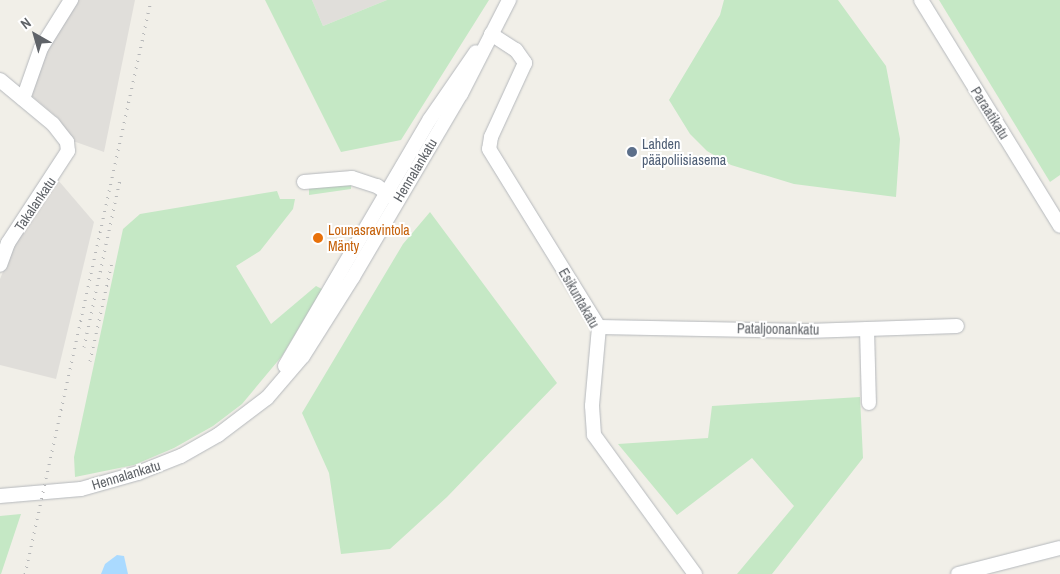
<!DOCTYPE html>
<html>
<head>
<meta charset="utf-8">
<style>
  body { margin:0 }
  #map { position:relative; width:1060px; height:574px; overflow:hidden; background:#f1efe8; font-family:"Archivo Narrow",sans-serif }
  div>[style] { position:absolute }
  .industrial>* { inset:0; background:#e0deda }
  .green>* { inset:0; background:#c5e8c5 }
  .water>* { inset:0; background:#aadaff }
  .roads { filter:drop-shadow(0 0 1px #b5b8bc) drop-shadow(0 0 1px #b5b8bc) }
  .minor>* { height:14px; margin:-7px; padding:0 7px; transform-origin:7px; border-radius:7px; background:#fff }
  .rail>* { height:3px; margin-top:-1.5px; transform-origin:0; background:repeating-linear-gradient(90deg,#b6b7b8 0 1px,transparent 0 7px) }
  .dots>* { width:14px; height:14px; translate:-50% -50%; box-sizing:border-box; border:2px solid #fff; border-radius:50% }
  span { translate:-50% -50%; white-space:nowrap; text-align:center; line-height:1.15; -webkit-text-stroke:4px #fff; paint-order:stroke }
  .street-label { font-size:14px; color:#5f6368 }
  .service-label { font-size:14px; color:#4e5e75 }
  .left { translate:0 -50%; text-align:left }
  .food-label { font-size:14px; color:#c56008 }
  .north { position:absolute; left:10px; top:10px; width:50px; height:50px; -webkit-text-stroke:4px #fff; paint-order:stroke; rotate:322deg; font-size:14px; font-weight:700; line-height:20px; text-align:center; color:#5f6368 }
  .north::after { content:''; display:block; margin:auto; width:18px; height:22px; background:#5f6368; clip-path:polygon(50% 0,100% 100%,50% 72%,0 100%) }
</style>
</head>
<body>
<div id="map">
  <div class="industrial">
    <i style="clip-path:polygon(78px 0,135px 0,104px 152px,73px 141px,58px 118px,32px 96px,46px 50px)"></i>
    <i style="clip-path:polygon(312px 0,387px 0,323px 26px)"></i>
    <i style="clip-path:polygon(58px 180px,94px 222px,56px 379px,0 365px,0 279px,13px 247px)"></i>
  </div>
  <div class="green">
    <i style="clip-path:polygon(265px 0,312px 0,323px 26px,387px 0,489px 0,401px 140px,341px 152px)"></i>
    <i style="clip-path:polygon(724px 0,838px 0,886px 66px,900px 139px,896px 197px,794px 184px,731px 165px,707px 151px,690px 134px,669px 100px,720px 15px)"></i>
    <i style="clip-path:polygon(939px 0,1060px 0,1060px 175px,1050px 182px)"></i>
    <i style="clip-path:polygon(351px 185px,351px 189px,309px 195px,309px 188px)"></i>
    <i style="clip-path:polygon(277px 191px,280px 199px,295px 199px,293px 209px,260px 251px,236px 266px,271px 324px,316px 286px,322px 289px,282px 356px,242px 404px,213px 426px,174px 448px,134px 465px,75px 477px,74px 457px,123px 229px,140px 214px)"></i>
    <i style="clip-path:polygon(430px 212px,557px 383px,447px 497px,390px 549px,341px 554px,329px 473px,302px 413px,403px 244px)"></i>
    <i style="clip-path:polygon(860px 397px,863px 458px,772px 574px,737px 574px,794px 506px,752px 458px,677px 515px,618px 444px,708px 438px,712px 406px)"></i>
    <i style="clip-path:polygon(21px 514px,1px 574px,0 574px,0 516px)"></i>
  </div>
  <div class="water">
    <i style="clip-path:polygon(117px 555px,124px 556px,128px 574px,101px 574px,105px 564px)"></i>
  </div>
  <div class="roads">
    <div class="minor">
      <i style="left:921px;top:0;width:265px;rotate:58.4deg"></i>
      <i style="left:491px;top:34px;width:30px;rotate:33deg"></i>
      <i style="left:516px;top:50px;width:16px;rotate:55deg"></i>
      <i style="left:525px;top:63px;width:81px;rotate:114.7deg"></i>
      <i style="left:491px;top:137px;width:12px;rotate:99deg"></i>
      <i style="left:489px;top:149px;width:209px;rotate:58.3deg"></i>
      <i style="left:599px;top:327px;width:79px;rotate:95.1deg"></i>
      <i style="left:592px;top:406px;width:29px;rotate:86deg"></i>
      <i style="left:594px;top:435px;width:172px;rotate:54deg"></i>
      <i style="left:0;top:80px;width:69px;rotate:39.7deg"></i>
      <i style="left:53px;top:124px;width:23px;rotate:52deg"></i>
      <i style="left:67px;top:142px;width:9px;rotate:84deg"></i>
      <i style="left:68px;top:151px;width:110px;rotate:123.1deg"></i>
      <i style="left:8px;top:243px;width:23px;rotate:110deg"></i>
      <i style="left:23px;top:99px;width:54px;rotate:-70.6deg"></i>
      <i style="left:41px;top:48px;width:57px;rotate:-58deg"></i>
      <i style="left:304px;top:182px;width:48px;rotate:-4.8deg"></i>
      <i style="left:352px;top:178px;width:26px;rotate:18deg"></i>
      <i style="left:377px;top:186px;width:19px;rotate:36deg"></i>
      <i style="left:599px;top:327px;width:208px;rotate:1.1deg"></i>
      <i style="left:807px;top:331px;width:150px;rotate:-1.9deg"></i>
      <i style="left:867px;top:329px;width:74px;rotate:88.5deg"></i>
      <i style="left:285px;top:366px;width:286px;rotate:-59.6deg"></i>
      <i style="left:430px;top:119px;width:81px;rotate:-55.5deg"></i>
      <i style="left:0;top:496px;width:81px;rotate:-4.9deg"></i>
      <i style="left:81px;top:489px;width:59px;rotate:-15.7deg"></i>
      <i style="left:138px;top:473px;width:46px;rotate:-21.6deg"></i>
      <i style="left:181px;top:456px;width:43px;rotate:-29.6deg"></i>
      <i style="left:218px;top:435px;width:61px;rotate:-37.1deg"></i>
      <i style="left:267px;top:398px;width:55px;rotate:-49.4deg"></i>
      <i style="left:303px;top:356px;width:93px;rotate:-57.7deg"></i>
      <i style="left:353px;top:277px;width:212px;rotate:-59.5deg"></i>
      <i style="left:461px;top:94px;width:106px;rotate:-62.9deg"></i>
      <i style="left:958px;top:574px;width:105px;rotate:-14.3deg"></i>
    </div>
  </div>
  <div class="rail">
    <i style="left:84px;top:347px;width:172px;rotate:-77.9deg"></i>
    <i style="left:90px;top:361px;width:101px;rotate:-77.5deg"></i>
    <i style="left:25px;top:574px;width:588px;rotate:-77.62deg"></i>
  </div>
  <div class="dots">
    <i style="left:632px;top:152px;background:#5c6f8a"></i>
    <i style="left:318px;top:238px;background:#e8710a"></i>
  </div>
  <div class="street-label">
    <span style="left:990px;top:113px;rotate:58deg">Paraatikatu</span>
    <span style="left:415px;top:170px;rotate:-59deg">Hennalankatu</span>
    <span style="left:35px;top:204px;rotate:-56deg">Takalankatu</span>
    <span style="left:579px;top:298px;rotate:60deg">Esikuntakatu</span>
    <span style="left:778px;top:329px;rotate:1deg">Pataljoonankatu</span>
    <span style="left:126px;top:475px;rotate:-17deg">Hennalankatu</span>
  </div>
  <div class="service-label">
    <span class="left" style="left:642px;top:152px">Lahden<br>pääpoliisiasema</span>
  </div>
  <div class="food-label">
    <span class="left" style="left:328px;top:238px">Lounasravintola<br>Mänty</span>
  </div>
  <div class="north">N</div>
</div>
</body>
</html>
